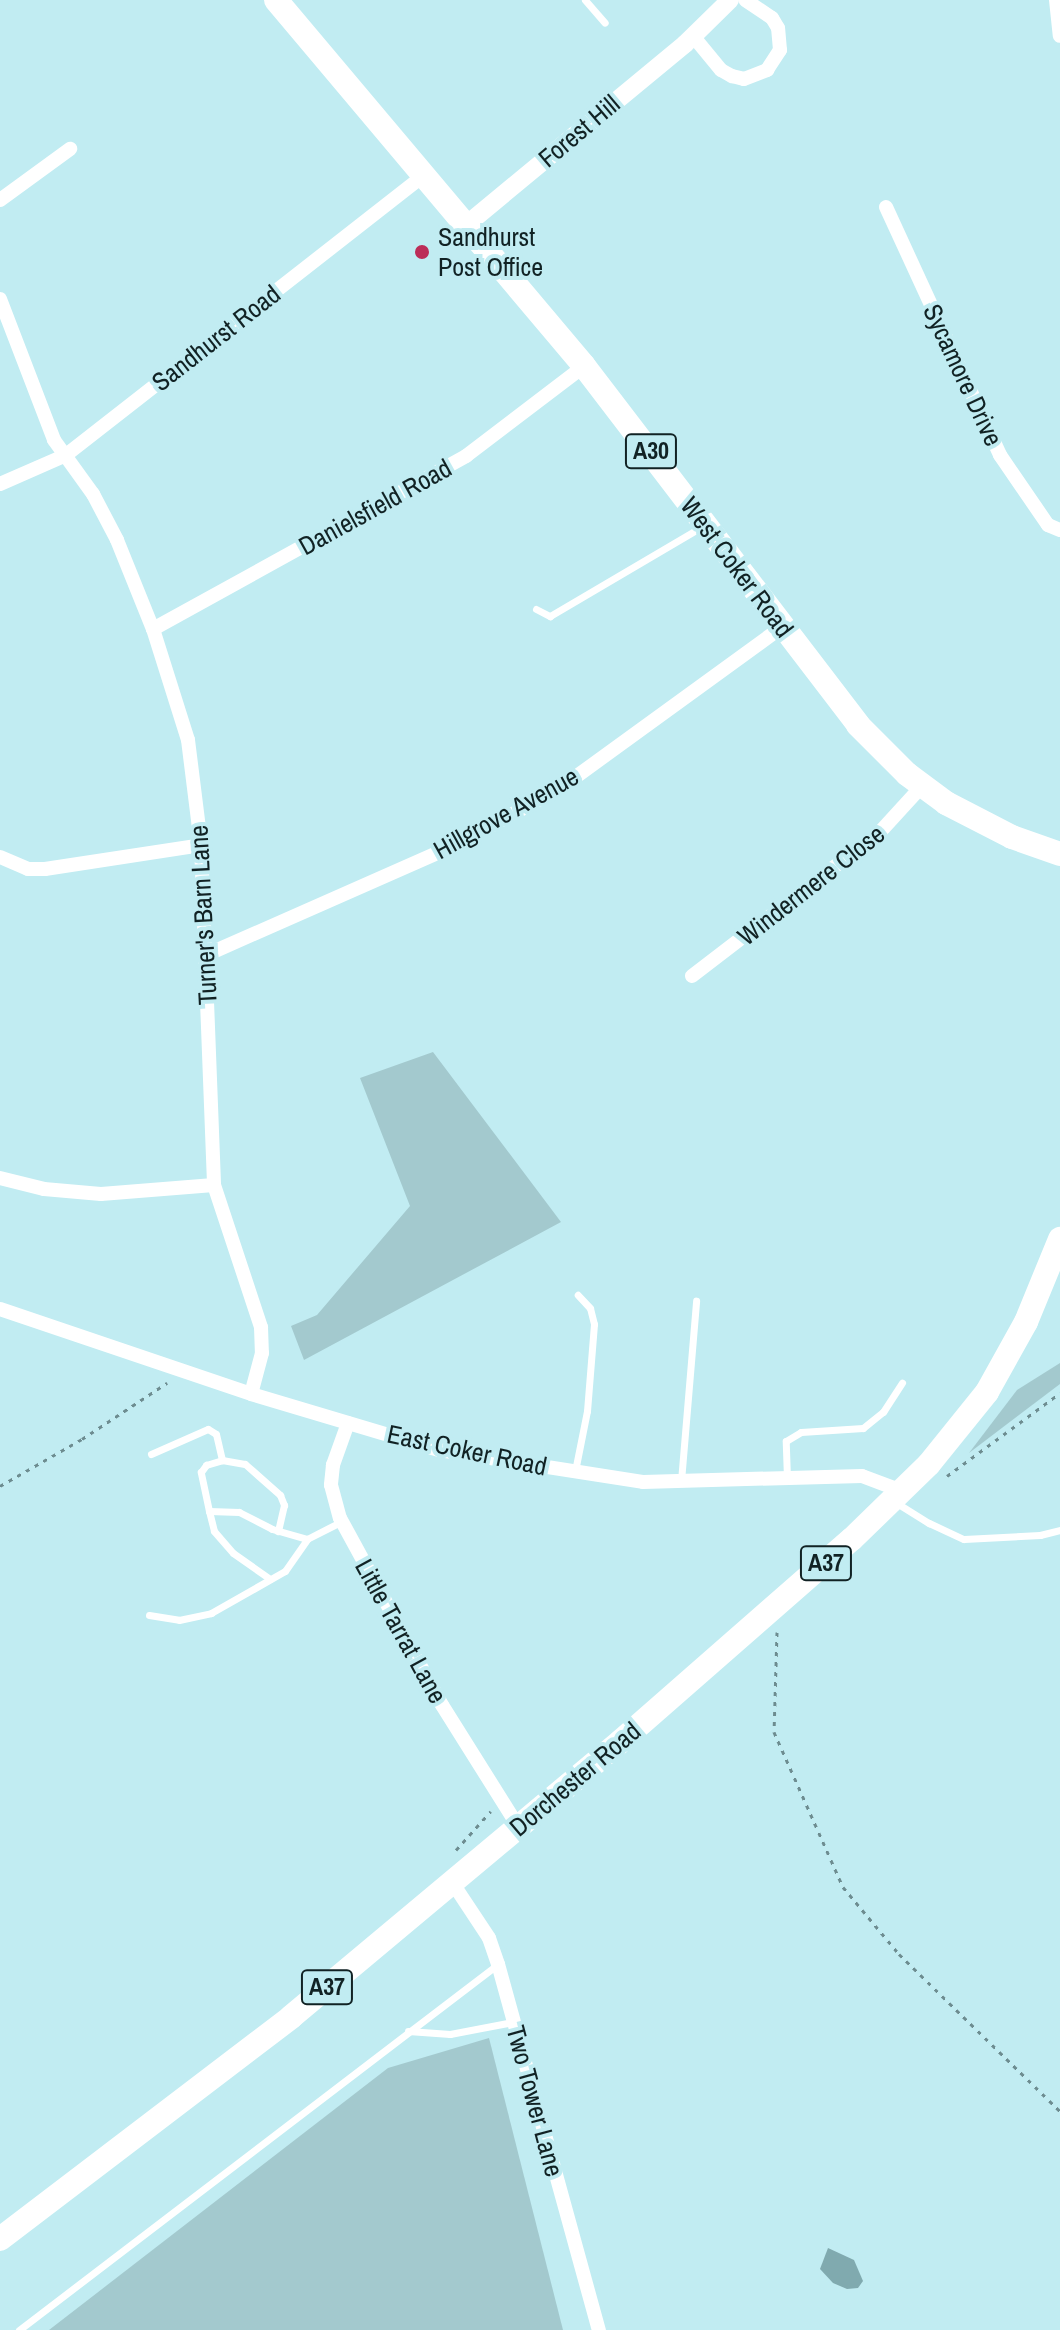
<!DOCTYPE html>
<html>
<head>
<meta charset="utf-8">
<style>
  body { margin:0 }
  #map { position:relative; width:1060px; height:2330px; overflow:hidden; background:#c1ecf2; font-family:"Archivo Narrow",sans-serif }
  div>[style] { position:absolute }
  .green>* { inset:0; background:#a3c9ce }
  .water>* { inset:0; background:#80aaaf }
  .path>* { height:3px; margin-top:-1.5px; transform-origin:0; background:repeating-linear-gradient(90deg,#6d8c90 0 4px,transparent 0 10px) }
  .service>* { height:7px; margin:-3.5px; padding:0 3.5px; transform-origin:3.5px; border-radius:3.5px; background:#fff }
  .minor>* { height:14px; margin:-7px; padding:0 7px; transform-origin:7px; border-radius:7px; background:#fff }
  .tertiary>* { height:18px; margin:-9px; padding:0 9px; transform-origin:9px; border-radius:9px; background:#fff }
  .trunk>* { height:24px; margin:-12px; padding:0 12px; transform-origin:12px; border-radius:12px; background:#fff }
  .dots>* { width:22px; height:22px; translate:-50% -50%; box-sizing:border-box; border:4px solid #c1ecf2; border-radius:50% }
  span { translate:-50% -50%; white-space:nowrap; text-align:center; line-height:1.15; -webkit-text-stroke:8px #c1ecf2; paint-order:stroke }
  .shield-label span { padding:2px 6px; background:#c1ecf2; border:2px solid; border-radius:6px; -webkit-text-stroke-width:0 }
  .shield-label { font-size:24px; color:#112224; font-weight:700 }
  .street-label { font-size:26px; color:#112224 }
  .poi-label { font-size:26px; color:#112224 }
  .left { translate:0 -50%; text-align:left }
</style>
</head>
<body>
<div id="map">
  <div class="green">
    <i style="clip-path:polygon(433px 1052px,561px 1222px,304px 1360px,291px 1326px,317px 1315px,410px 1206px,360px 1078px)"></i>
    <i style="clip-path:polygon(1060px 1363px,1060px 1384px,969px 1453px,1017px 1390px)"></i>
    <i style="clip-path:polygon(489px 2038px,563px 2330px,49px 2330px,388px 2068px)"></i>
  </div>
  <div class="water">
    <i style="clip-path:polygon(828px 2248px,854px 2260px,863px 2281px,858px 2288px,847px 2289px,833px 2283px,820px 2269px)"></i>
  </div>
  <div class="path">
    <i style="left:947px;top:1476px;width:140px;rotate:-36.3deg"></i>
    <i style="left:0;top:1486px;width:95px;rotate:-29.8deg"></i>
    <i style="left:82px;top:1439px;width:102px;rotate:-33.4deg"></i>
    <i style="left:777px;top:1632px;width:100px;rotate:91.7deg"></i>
    <i style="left:774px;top:1732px;width:170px;rotate:66deg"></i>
    <i style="left:843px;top:1887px;width:87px;rotate:50.1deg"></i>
    <i style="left:899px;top:1954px;width:225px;rotate:44.3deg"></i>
    <i style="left:456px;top:1850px;width:52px;rotate:-48.1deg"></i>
  </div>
  <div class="service">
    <i style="left:585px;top:0;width:30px;rotate:49deg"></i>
    <i style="left:536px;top:609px;width:16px;rotate:27deg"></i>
    <i style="left:550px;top:616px;width:178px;rotate:-30.5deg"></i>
    <i style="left:151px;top:1454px;width:62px;rotate:-23.7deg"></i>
    <i style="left:208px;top:1429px;width:9px;rotate:32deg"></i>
    <i style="left:216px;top:1434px;width:27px;rotate:77deg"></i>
    <i style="left:575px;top:1471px;width:61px;rotate:-78.7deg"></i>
    <i style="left:587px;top:1411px;width:87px;rotate:-85.4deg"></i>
    <i style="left:594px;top:1324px;width:16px;rotate:-104deg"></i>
    <i style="left:590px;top:1308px;width:18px;rotate:-133deg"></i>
    <i style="left:787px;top:1478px;width:37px;rotate:-92deg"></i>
    <i style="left:786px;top:1441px;width:17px;rotate:-31deg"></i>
    <i style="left:801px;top:1432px;width:62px;rotate:-3.7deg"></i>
    <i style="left:863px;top:1428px;width:26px;rotate:-39deg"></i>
    <i style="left:883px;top:1412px;width:35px;rotate:-57deg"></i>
    <i style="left:681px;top:1481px;width:181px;rotate:-85.2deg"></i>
    <i style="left:895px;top:1502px;width:40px;rotate:32deg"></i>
    <i style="left:929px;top:1523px;width:38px;rotate:25deg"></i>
    <i style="left:964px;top:1539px;width:76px;rotate:-3deg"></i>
    <i style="left:1040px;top:1535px;width:21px;rotate:-14deg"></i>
    <i style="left:209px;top:1511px;width:40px;rotate:-102deg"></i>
    <i style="left:201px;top:1472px;width:9px;rotate:-54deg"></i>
    <i style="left:206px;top:1465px;width:17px;rotate:-17deg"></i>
    <i style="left:222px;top:1460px;width:23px;rotate:10deg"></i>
    <i style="left:245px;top:1464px;width:47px;rotate:41.5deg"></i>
    <i style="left:280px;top:1495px;width:11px;rotate:68deg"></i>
    <i style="left:284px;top:1505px;width:27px;rotate:103deg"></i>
    <i style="left:270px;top:1579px;width:45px;rotate:-144.9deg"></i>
    <i style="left:233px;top:1553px;width:29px;rotate:-131deg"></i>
    <i style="left:214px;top:1531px;width:21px;rotate:-104deg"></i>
    <i style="left:209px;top:1511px;width:30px;rotate:2deg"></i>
    <i style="left:239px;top:1512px;width:37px;rotate:27deg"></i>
    <i style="left:272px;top:1529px;width:36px;rotate:16deg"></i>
    <i style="left:149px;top:1615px;width:30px;rotate:9deg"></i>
    <i style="left:179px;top:1620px;width:33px;rotate:-12deg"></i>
    <i style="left:211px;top:1613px;width:85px;rotate:-29.6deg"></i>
    <i style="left:285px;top:1571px;width:39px;rotate:-55deg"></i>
    <i style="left:307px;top:1539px;width:39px;rotate:-27deg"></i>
    <i style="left:408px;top:2031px;width:42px;rotate:4.1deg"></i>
    <i style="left:450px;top:2034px;width:64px;rotate:-10.8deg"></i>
    <i style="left:19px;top:2330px;width:603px;rotate:-37.38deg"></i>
  </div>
  <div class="minor">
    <i style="left:1056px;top:0;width:36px;rotate:84deg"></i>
    <i style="left:693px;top:36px;width:44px;rotate:50.5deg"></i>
    <i style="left:721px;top:70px;width:13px;rotate:29deg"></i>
    <i style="left:732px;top:76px;width:12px;rotate:14deg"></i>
    <i style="left:744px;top:79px;width:25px;rotate:-21deg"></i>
    <i style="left:767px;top:70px;width:24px;rotate:-57deg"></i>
    <i style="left:780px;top:50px;width:22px;rotate:-95deg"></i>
    <i style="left:778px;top:28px;width:12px;rotate:-121deg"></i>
    <i style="left:772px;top:18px;width:32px;rotate:-146deg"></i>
    <i style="left:0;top:200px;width:87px;rotate:-36.1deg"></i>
    <i style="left:886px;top:207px;width:273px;rotate:65.3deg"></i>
    <i style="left:1000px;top:455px;width:85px;rotate:55.6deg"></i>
    <i style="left:1048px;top:525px;width:13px;rotate:23deg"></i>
    <i style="left:0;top:299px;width:151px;rotate:69deg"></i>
    <i style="left:54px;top:440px;width:67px;rotate:54.2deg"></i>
    <i style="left:93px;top:494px;width:52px;rotate:62.4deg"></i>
    <i style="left:117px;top:540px;width:96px;rotate:68deg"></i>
    <i style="left:153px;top:629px;width:116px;rotate:72.5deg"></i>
    <i style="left:188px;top:740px;width:106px;rotate:82.9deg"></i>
    <i style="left:201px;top:845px;width:340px;rotate:87.8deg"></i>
    <i style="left:214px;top:1185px;width:150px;rotate:71.7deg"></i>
    <i style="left:261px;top:1327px;width:26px;rotate:88deg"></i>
    <i style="left:262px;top:1353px;width:42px;rotate:105deg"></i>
    <i style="left:0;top:484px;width:72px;rotate:-23.7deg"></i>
    <i style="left:66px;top:455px;width:453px;rotate:-38deg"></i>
    <i style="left:153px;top:629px;width:358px;rotate:-28.9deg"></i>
    <i style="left:466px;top:456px;width:148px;rotate:-37.3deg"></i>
    <i style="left:0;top:857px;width:30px;rotate:23deg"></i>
    <i style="left:28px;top:869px;width:17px"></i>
    <i style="left:45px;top:869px;width:158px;rotate:-8.7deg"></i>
    <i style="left:206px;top:955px;width:272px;rotate:-23.8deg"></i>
    <i style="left:455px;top:845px;width:118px;rotate:-28.3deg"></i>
    <i style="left:559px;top:789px;width:274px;rotate:-36deg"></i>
    <i style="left:692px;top:976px;width:237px;rotate:-37.5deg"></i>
    <i style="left:880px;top:832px;width:62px;rotate:-47.6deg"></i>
    <i style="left:0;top:1178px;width:45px;rotate:14deg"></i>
    <i style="left:44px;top:1189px;width:57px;rotate:5deg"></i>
    <i style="left:101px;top:1194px;width:113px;rotate:-4.6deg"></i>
    <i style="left:0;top:1309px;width:265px;rotate:18.7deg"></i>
    <i style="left:251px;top:1394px;width:196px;rotate:16.6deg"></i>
    <i style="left:439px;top:1450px;width:206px;rotate:8.9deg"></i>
    <i style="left:643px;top:1482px;width:219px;rotate:-1.6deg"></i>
    <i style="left:862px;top:1476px;width:43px;rotate:20.6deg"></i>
    <i style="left:348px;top:1423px;width:45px;rotate:109.7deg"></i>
    <i style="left:333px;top:1465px;width:20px;rotate:96deg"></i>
    <i style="left:331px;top:1485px;width:34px;rotate:75deg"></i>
    <i style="left:340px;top:1518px;width:213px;rotate:61.4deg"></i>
    <i style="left:442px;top:1705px;width:143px;rotate:57.9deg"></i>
    <i style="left:452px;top:1882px;width:67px;rotate:56.5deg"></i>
    <i style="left:489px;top:1938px;width:28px;rotate:71deg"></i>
    <i style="left:498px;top:1964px;width:380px;rotate:74.6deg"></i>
  </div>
  <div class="tertiary">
    <i style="left:465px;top:226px;width:286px;rotate:-39.6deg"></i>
    <i style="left:685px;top:44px;width:63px;rotate:-44.4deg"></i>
  </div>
  <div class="trunk">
    <i style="left:276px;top:0;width:478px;rotate:49.9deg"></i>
    <i style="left:584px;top:366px;width:452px;rotate:52.6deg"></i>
    <i style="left:858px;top:725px;width:69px;rotate:45deg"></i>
    <i style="left:907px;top:774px;width:49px;rotate:36.6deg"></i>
    <i style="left:946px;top:803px;width:74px;rotate:27.3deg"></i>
    <i style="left:1012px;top:837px;width:51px;rotate:19.5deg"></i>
    <i style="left:0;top:2239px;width:366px;rotate:-37.3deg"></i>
    <i style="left:291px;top:2017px;width:430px;rotate:-39.9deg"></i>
    <i style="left:621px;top:1741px;width:307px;rotate:-41.2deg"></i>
    <i style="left:852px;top:1539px;width:107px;rotate:-44.2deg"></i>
    <i style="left:929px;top:1464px;width:92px;rotate:-51.1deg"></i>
    <i style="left:987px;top:1392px;width:80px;rotate:-60.9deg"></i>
    <i style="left:1026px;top:1322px;width:90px;rotate:-67.7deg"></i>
  </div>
  <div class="dots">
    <i style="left:422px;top:252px;background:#bc2d58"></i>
  </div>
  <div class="shield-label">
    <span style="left:651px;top:451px">A30</span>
    <span style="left:826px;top:1563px">A37</span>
    <span style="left:327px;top:1987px">A37</span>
  </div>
  <div class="street-label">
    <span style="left:579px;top:131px;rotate:-40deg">Forest Hill</span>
    <span style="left:216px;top:338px;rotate:-38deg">Sandhurst Road</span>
    <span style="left:963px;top:375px;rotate:65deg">Sycamore Drive</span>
    <span style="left:375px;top:507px;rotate:-29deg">Danielsfield Road</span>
    <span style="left:737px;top:567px;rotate:53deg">West Coker Road</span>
    <span style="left:506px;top:813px;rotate:-29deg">Hillgrove Avenue</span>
    <span style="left:811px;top:885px;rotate:-38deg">Windermere Close</span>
    <span style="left:203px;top:915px;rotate:-93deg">Turner's Barn Lane</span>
    <span style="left:467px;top:1450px;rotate:12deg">East Coker Road</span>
    <span style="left:401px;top:1631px;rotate:61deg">Little Tarrat Lane</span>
    <span style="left:575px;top:1779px;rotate:-40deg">Dorchester Road</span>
    <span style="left:535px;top:2101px;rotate:75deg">Two Tower Lane</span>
  </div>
  <div class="poi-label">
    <span class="left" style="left:438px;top:252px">Sandhurst<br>Post Office</span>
  </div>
</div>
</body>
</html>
